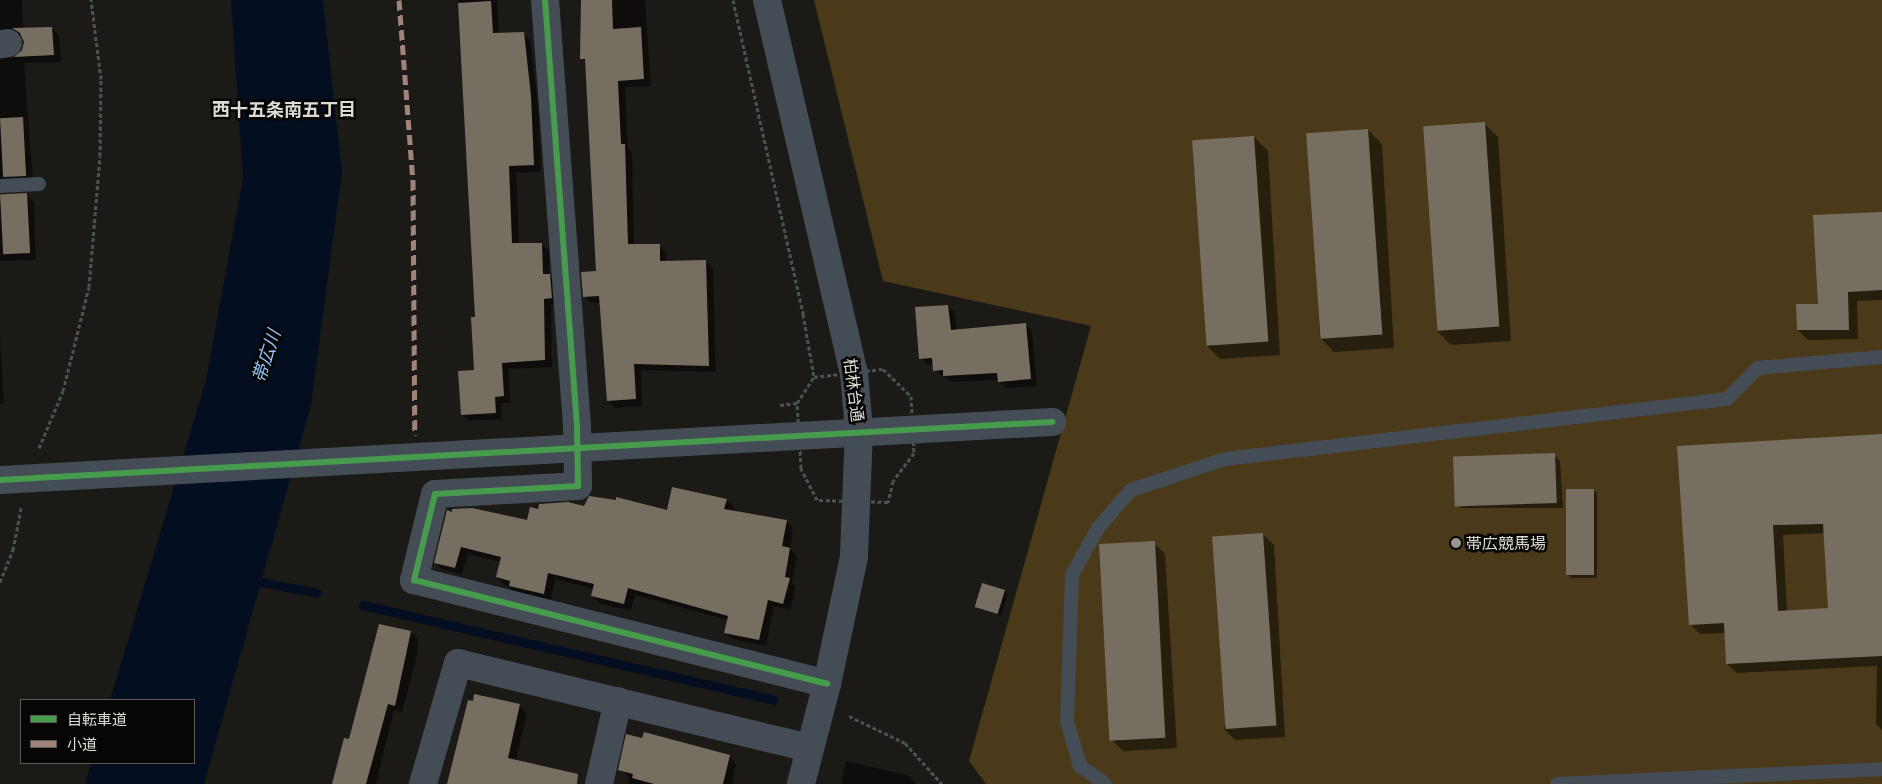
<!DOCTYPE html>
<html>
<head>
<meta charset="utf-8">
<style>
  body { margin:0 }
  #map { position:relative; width:1882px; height:784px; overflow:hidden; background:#1c1a16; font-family:"Noto Sans","Noto Sans JP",sans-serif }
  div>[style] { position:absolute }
  .green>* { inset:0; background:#4a3a19 }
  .water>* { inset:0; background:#030e21 }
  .shadow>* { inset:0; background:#0007 }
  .stream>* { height:9px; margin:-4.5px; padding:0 4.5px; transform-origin:4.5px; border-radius:4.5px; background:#030e21 }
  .building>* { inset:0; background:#766f61; transform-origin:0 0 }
  .path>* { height:3px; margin-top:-1.5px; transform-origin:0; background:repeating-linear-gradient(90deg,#4c5156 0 4px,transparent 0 6.5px) }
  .service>* { height:14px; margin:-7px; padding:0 7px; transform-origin:7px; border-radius:7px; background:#444d56 }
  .minor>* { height:28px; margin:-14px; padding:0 14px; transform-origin:14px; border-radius:14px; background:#444d56 }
  .tertiary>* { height:28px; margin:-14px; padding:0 14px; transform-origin:14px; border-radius:14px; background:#444d56 }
  .quiet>* { height:5px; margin-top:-2.5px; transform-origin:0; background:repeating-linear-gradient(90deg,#a18479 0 10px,transparent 0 15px) }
  .cycleway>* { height:6px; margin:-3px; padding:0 3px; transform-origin:3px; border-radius:3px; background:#469c4c }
  .dots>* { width:14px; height:14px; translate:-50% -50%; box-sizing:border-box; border:2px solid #070604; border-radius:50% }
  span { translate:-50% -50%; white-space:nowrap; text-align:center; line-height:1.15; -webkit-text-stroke:5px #070604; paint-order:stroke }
  .street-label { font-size:16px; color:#dedbd6 }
  .poi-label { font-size:16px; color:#dedbd6 }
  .left { translate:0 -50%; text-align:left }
  .neighbourhood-label { font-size:18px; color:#dedbd6; font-weight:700 }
  .water-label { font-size:18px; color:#95c7fe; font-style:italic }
  .legend { position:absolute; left:20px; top:699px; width:175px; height:65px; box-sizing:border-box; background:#070604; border:1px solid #5d5b58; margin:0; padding:6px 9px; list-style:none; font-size:15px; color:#dedbd6 }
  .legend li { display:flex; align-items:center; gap:10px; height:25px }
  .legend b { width:25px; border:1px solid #5d5b58 }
</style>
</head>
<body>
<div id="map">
  <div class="green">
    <i style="clip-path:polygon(814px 0,1882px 0,1882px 784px,986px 784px,969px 761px,1091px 326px,883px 281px)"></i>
  </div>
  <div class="water">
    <i style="clip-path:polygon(231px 0,323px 0,342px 171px,311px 405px,204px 784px,85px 784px,91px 763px,194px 763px,194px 700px,110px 700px,206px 380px,243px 178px)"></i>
  </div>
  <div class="shadow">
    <i style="clip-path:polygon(0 0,22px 0,23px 29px,51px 28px,59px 35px,61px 62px,24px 63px,33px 183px,0 191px,0 60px,19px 56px,25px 41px,21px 36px,0 38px)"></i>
    <i style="clip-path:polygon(458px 0,497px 0,499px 34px,523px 33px,530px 40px,538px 104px,541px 172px,516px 173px,519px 244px,542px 244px,549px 251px,549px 274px,556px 282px,558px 305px,551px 305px,552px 367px,508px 369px,510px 403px,501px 403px,502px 419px,469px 421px,462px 414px,475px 371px,477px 318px)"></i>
    <i style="clip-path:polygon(582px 0,645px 0,651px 86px,625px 87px,628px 149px,632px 153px,634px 245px,659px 245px,666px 252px,666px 262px,706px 261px,713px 268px,716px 372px,641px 370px,642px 406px,615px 408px,608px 401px,601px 303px,591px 303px,584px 296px,597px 272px,586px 63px,582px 58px)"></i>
    <i style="clip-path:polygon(1484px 123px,1498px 137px,1511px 341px,1451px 345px,1437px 331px)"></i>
    <i style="clip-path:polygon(1368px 130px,1382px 144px,1394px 348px,1334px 352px,1320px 338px,1308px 134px)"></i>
    <i style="clip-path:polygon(1254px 137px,1268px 151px,1280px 355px,1220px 359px,1206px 345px)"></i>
    <i style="clip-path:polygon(26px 195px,34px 202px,36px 260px,0 261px,0 196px)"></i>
    <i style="clip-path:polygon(1882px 213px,1882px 300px,1857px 301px,1858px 339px,1808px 340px,1798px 330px,1819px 306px)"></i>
    <i style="clip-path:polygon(948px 306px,955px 313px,957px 331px,1025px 324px,1032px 331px,1037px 386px,1006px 388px,999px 380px,952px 382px,934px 370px,934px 365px,928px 365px,921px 358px)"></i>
    <i style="clip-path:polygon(0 336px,4px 403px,0 404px)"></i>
    <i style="clip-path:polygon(evenodd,1882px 435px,1882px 730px,1876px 724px,1877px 666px,1737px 673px,1727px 664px,1725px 633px,1700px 634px,1690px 624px,1679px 447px,1882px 435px,1825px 533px,1829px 609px,1787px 611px,1783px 535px,1825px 533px)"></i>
    <i style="clip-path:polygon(1554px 455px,1560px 461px,1563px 508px,1461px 508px,1455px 502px)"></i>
    <i style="clip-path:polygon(1593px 490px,1597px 493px,1597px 578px,1571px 578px,1568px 574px)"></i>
    <i style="clip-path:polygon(726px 500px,734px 507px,732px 512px,786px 521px,793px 528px,790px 549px,797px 556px,792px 583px,796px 587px,790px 610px,774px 606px,766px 646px,732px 639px,725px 632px,728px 620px,635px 595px,631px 611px,599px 603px,592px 596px,594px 589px,555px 579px,551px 600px,517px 593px,504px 584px,497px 577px,501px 562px,468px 554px,462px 574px,443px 570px,436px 563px,448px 512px,472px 509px,528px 521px,539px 511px,585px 508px,668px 511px)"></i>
    <i style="clip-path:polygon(1263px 534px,1274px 545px,1285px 737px,1235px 740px,1224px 729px)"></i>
    <i style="clip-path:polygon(1154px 543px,1165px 554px,1177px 748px,1123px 751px,1112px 740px)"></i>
    <i style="clip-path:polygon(1004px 591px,1008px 594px,1001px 616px,976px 607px)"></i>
    <i style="clip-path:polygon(411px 632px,418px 639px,417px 655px,402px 712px,394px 710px,376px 784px,333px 784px,350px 740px)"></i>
    <i style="clip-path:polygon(469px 701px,519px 705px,527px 713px,516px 761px,556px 784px,447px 784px)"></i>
    <i style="clip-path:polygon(643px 740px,729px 756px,736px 764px,732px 784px,628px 784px,629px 777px,620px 769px)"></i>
    <i style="clip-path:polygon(846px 761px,907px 775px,917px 784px,841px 784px)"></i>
  </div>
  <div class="stream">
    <i style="left:251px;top:580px;width:67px;rotate:11.1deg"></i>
    <i style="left:363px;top:605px;width:421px;rotate:13deg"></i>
  </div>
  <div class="building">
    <i style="clip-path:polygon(581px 0,612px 0,613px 29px,641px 27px,644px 79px,618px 81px,621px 144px,625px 144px,628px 244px,660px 244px,660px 261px,706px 260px,709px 366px,634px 364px,636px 399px,607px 401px,599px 296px,583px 297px,581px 272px,596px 271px,585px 59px,580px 59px)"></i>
    <i style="clip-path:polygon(491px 1px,493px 33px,524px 32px,531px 96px,534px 165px,509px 166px,512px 243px,542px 243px,543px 274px,550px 274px,552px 298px,544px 299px,545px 360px,502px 363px,504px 396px,495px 397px,496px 413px,461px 415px,458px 371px,474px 370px,471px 317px,475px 317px,458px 3px)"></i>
    <i style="clip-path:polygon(52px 27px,54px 55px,14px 57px,22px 50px,24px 42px,20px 33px,12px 28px)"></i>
    <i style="left:23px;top:117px;width:59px;height:23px;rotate:87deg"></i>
    <i style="left:1485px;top:122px;width:205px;height:62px;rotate:86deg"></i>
    <i style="left:1368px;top:129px;width:206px;height:62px;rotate:86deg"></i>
    <i style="left:1254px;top:136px;width:206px;height:62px;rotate:86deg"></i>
    <i style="left:27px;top:193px;width:60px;height:27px;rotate:87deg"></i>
    <i style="clip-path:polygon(1882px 212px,1882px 290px,1848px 292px,1849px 330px,1797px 330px,1796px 304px,1818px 304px,1813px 215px)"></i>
    <i style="clip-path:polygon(948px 305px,951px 330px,1026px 323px,1031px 379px,998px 382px,997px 373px,943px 376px,943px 370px,933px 371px,932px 358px,919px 359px,915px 307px)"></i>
    <i style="clip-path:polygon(evenodd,1882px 434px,1882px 656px,1726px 664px,1724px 623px,1689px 625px,1677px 446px,1882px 434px,1823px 524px,1828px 608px,1778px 611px,1773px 525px,1823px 524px)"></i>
    <i style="left:1555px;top:453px;width:50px;height:102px;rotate:88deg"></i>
    <i style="clip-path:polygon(672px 487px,727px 499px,724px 509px,787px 520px,782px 546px,790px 548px,785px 577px,790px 578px,783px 604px,768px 600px,759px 640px,724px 633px,728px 616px,628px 588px,624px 604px,591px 596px,594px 584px,548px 573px,544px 594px,509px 586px,510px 581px,496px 577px,501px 557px,461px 547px,455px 568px,434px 563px,447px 510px,452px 512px,452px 509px,472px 508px,527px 520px,530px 507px,538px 509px,539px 504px,568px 502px,584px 506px,589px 496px,616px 500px,616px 497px,667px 510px)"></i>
    <i style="left:1594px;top:489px;width:86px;height:28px;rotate:90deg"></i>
    <i style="left:1263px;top:533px;width:193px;height:51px;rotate:86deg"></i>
    <i style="left:1155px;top:541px;width:197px;height:56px;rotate:87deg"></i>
    <i style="left:982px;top:583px;width:24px;height:25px;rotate:17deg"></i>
    <i style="clip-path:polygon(379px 624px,411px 631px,395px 706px,388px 704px,366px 784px,332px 784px,344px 738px,349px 739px)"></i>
    <i style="clip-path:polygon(474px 694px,520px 704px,508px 758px,578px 774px,577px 784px,447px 784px,468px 700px,473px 701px)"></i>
    <i style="clip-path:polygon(644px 732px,730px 755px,723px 784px,654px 784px,632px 778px,633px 774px,618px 770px,626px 734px,642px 738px)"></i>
  </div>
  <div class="path">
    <i style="left:733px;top:0;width:322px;rotate:77.4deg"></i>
    <i style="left:803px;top:314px;width:64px;rotate:80.1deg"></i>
    <i style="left:883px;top:369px;width:39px;rotate:44deg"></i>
    <i style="left:911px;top:396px;width:57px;rotate:87deg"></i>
    <i style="left:914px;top:453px;width:35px;rotate:127deg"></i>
    <i style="left:893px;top:481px;width:22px;rotate:103deg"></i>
    <i style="left:888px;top:502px;width:71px;rotate:-178.4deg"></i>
    <i style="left:817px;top:500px;width:36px;rotate:-117deg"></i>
    <i style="left:801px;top:468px;width:65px;rotate:-93.5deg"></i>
    <i style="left:797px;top:403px;width:31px;rotate:-57deg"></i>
    <i style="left:814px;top:377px;width:69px;rotate:-6.6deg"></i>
    <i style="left:780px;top:405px;width:17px;rotate:-7deg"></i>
    <i style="left:39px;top:448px;width:62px;rotate:-67.2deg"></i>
    <i style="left:63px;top:391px;width:107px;rotate:-76deg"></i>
    <i style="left:89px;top:287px;width:131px;rotate:-85.2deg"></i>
    <i style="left:100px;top:156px;width:77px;rotate:-89.3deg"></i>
    <i style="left:101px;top:79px;width:80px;rotate:-97.2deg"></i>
    <i style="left:0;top:582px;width:35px;rotate:-68deg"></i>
    <i style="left:13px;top:550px;width:43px;rotate:-79.2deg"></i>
    <i style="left:849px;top:716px;width:62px;rotate:25.7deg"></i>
    <i style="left:905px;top:743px;width:55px;rotate:47.9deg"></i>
  </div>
  <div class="service">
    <i style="left:0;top:186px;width:39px;rotate:-3deg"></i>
    <i style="left:1105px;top:784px;width:31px;rotate:-144deg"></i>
    <i style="left:1080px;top:766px;width:47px;rotate:-106.1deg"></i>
    <i style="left:1067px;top:721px;width:146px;rotate:-88deg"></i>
    <i style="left:1072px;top:575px;width:54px;rotate:-61deg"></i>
    <i style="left:1098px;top:528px;width:50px;rotate:-49deg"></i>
    <i style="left:1131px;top:490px;width:99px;rotate:-18.3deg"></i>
    <i style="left:1225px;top:459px;width:506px;rotate:-6.82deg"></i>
    <i style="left:1727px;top:399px;width:44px;rotate:-45deg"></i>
    <i style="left:1758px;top:368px;width:124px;rotate:-5.1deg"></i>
    <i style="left:1557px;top:784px;width:325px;rotate:-2.6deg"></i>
  </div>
  <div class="minor">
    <i style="left:545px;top:0;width:427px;rotate:85.7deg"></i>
    <i style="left:577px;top:426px;width:60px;rotate:89deg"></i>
    <i style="left:578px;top:486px;width:143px;rotate:176.8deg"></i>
    <i style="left:435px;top:494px;width:89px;rotate:103.7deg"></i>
    <i style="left:414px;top:580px;width:426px;rotate:14.1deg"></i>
    <i style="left:0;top:44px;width:8px;rotate:-7deg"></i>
    <i style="left:423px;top:784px;width:126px;rotate:-73.9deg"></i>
    <i style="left:458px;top:663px;width:362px;rotate:13.6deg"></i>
    <i style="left:599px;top:784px;width:85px;rotate:-77.1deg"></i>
  </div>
  <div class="tertiary">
    <i style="left:767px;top:0;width:383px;rotate:76.9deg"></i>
    <i style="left:854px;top:373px;width:57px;rotate:85deg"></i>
    <i style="left:859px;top:430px;width:127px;rotate:92.3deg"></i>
    <i style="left:854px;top:557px;width:130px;rotate:102deg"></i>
    <i style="left:827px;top:684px;width:103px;rotate:104.6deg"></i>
    <i style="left:0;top:480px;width:1054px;rotate:-3.16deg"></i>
  </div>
  <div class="quiet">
    <i style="left:399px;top:0;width:181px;rotate:85.6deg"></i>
    <i style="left:413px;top:180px;width:255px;rotate:89.6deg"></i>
  </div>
  <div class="cycleway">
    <i style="left:545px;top:0;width:427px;rotate:85.7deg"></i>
    <i style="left:577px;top:426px;width:60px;rotate:89deg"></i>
    <i style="left:578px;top:486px;width:143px;rotate:176.8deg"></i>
    <i style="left:435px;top:494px;width:89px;rotate:103.7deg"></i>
    <i style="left:414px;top:580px;width:426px;rotate:14.1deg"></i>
    <i style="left:0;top:480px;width:1054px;rotate:-3.16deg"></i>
  </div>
  <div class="dots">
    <i style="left:1456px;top:543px;background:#9a9793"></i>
  </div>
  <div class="street-label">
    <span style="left:854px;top:390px;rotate:83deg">柏林台通</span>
  </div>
  <div class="poi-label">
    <span class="left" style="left:1466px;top:543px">帯広競馬場</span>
  </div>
  <div class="neighbourhood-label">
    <span style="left:284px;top:109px">西十五条南五丁目</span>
  </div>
  <div class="water-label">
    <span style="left:266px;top:356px;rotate:-72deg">帯広川</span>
  </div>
  <ul class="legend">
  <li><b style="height:6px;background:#469c4c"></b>自転車道</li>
  <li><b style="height:6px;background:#a18479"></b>小道</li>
  </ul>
</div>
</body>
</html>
